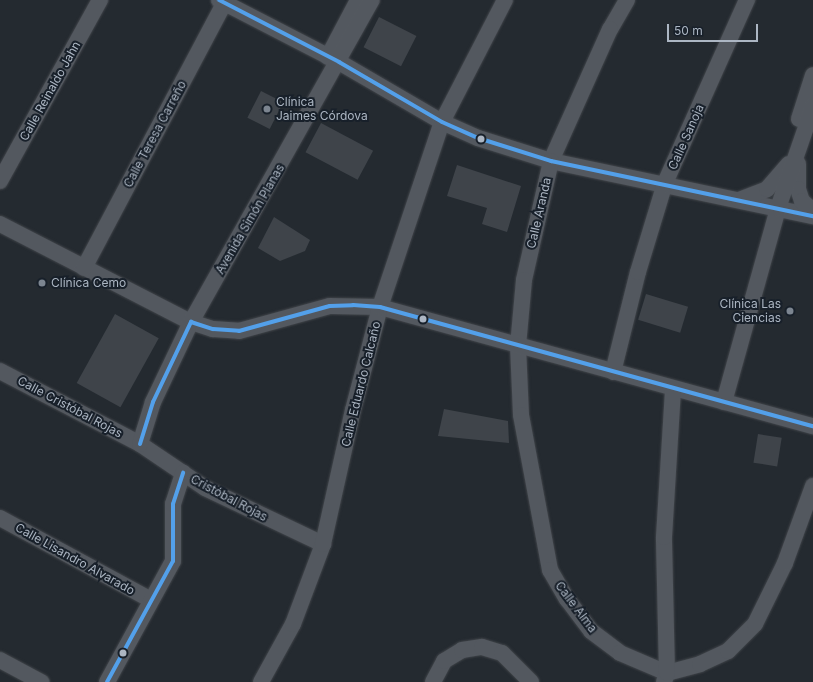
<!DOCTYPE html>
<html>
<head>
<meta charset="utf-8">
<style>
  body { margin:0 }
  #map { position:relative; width:813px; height:682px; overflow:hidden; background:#242a30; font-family:Inter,sans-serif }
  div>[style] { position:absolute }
  .building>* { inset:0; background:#3f444a; transform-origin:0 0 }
  .roads { filter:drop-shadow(0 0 1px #404449) drop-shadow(0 0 1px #404449) }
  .minor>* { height:16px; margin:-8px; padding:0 8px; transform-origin:8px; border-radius:8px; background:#53585f }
  .bus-1>* { height:4px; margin:-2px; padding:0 2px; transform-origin:2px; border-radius:2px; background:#53a0ea }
  .dots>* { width:11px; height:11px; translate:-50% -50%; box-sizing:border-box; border:2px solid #18202a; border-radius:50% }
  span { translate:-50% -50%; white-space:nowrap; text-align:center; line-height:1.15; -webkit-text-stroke:4px #18202a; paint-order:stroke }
  .street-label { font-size:12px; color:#acb6c3 }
  .poi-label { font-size:12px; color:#acb6c3 }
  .left { translate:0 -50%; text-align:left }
  .right { translate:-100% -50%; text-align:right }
  .scale { position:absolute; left:667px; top:24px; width:91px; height:18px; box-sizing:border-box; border:2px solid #acb6c3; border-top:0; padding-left:5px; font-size:12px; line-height:14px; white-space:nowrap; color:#acb6c3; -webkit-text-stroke:3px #18202a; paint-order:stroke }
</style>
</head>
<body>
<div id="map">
  <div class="building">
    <i style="left:379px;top:17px;width:42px;height:34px;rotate:27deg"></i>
    <i style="left:261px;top:91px;width:25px;height:30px;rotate:27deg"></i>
    <i style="left:321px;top:123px;width:59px;height:33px;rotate:28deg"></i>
    <i style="clip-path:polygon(457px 165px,521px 186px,507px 232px,482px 224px,487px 208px,447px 196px)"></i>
    <i style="clip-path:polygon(274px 217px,310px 240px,305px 251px,280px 261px,258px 248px)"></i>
    <i style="left:646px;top:294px;width:44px;height:27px;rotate:17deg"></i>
    <i style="left:115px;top:314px;width:50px;height:79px;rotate:29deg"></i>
    <i style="clip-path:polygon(444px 409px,508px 421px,509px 443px,438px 436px)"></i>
    <i style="left:758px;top:434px;width:24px;height:29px;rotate:9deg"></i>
  </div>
  <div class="roads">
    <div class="minor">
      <i style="left:219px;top:0;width:135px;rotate:27.3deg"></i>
      <i style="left:339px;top:62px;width:119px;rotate:30.2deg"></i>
      <i style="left:442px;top:122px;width:39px;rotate:24deg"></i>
      <i style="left:478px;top:138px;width:77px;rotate:17.5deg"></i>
      <i style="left:551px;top:161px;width:268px;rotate:11.9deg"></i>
      <i style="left:627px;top:0;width:34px;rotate:120deg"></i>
      <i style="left:610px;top:29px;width:145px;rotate:114.1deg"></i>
      <i style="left:551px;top:161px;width:122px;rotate:102.8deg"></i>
      <i style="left:524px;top:280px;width:66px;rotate:95.2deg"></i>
      <i style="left:518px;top:346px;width:69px;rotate:87.5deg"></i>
      <i style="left:521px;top:415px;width:158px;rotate:79.4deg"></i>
      <i style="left:550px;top:570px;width:34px;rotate:60deg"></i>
      <i style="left:567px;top:599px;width:40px;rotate:53deg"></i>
      <i style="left:591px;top:631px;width:36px;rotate:37deg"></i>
      <i style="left:620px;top:653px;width:51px;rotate:23.1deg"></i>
      <i style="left:667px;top:673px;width:34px;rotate:-15deg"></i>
      <i style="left:700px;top:664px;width:31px;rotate:-25deg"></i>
      <i style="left:728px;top:651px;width:38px;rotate:-45deg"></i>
      <i style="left:755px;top:624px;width:68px;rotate:-63.8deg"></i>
      <i style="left:785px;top:563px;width:82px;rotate:-70deg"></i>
      <i style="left:328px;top:57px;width:64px;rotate:-62.2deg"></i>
      <i style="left:799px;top:119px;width:46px;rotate:-72.3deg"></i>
      <i style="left:798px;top:164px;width:25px;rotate:90deg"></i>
      <i style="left:798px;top:189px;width:13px;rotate:72deg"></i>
      <i style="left:802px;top:201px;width:15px;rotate:42deg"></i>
      <i style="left:0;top:181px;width:207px;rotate:-61.1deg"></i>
      <i style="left:739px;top:200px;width:30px;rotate:-21deg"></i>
      <i style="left:767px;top:189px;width:33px;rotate:-49deg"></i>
      <i style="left:0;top:224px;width:215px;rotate:27.2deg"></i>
      <i style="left:191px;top:322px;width:23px;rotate:18deg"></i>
      <i style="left:213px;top:329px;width:26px;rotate:4deg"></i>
      <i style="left:239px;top:331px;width:94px;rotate:-15.4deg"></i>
      <i style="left:330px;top:306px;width:50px;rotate:1.1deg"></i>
      <i style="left:380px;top:307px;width:449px;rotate:15.4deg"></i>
      <i style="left:84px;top:268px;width:303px;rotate:-62.1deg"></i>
      <i style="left:0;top:371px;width:158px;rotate:27.5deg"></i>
      <i style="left:140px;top:444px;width:78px;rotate:34.1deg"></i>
      <i style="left:205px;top:488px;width:131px;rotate:25.4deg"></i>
      <i style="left:613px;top:372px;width:103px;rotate:-76deg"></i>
      <i style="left:638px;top:272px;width:93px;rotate:-73.1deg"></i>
      <i style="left:665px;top:183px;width:201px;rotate:-65.9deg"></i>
      <i style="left:724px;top:402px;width:201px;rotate:-74.4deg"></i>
      <i style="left:778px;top:208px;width:107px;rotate:-70.9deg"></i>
      <i style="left:140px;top:444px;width:44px;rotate:-72.8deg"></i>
      <i style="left:153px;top:402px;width:89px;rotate:-64.6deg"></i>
      <i style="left:191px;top:322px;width:369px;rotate:-60.7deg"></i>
      <i style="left:0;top:518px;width:172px;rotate:28.5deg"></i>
      <i style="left:0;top:660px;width:47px;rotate:28.2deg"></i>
      <i style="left:107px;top:682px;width:138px;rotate:-61.4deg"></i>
      <i style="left:173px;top:561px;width:57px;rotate:-90deg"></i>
      <i style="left:173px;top:504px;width:33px;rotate:-72deg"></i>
      <i style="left:261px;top:682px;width:66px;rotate:-61.1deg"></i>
      <i style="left:293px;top:624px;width:85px;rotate:-69.4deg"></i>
      <i style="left:323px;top:544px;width:137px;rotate:-77.4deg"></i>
      <i style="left:353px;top:410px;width:106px;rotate:-75.3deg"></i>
      <i style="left:380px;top:307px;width:195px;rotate:-71.5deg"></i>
      <i style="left:442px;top:122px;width:137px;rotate:-62.7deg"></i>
      <i style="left:433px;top:682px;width:24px;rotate:-62deg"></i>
      <i style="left:444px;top:661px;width:21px;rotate:-31deg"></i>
      <i style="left:462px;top:650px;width:20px;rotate:-9deg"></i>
      <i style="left:482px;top:647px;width:21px;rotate:17deg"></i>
      <i style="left:502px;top:653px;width:41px;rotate:45deg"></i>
      <i style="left:664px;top:682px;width:9px;rotate:-72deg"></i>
      <i style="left:667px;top:673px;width:136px;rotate:-91.3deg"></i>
      <i style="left:664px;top:537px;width:148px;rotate:-86.5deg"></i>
    </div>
  </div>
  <div class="bus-1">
    <i style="left:219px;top:0;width:135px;rotate:27.3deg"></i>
    <i style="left:339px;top:62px;width:119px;rotate:30.2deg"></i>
    <i style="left:442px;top:122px;width:39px;rotate:24deg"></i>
    <i style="left:478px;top:138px;width:77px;rotate:17.5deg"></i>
    <i style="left:551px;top:161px;width:268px;rotate:11.9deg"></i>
    <i style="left:140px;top:444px;width:44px;rotate:-72.8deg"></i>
    <i style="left:153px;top:402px;width:89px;rotate:-64.6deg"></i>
    <i style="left:191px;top:322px;width:23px;rotate:18deg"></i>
    <i style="left:213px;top:329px;width:26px;rotate:4deg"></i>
    <i style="left:239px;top:331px;width:94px;rotate:-15.4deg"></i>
    <i style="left:330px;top:306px;width:23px;rotate:-2deg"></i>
    <i style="left:353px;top:305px;width:27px;rotate:4deg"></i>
    <i style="left:380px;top:307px;width:449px;rotate:15.4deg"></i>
    <i style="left:107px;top:682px;width:138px;rotate:-61.4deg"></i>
    <i style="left:173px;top:561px;width:57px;rotate:-90deg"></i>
    <i style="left:173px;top:504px;width:33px;rotate:-72deg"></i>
  </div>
  <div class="dots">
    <i style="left:267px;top:109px;background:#7c8590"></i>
    <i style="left:481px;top:139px;background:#acb6c3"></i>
    <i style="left:42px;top:283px;background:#7c8590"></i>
    <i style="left:790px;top:311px;background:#7c8590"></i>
    <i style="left:423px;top:319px;background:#acb6c3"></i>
    <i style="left:123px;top:653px;background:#acb6c3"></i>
  </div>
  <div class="street-label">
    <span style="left:50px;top:91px;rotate:-61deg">Calle Reinaldo Jahn</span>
    <span style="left:155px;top:134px;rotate:-62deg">Calle Teresa Carreño</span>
    <span style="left:686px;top:137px;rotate:-66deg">Calle Sanoja</span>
    <span style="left:539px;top:213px;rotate:-77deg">Calle Aranda</span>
    <span style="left:250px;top:219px;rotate:-60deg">Avenida Simón Planas</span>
    <span style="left:361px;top:384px;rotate:-76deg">Calle Eduardo Calcaño</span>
    <span style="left:70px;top:407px;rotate:28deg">Calle Cristóbal Rojas</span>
    <span style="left:229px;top:498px;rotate:28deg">Cristóbal Rojas</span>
    <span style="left:75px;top:559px;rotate:29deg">Calle Lisandro Alvarado</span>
    <span style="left:576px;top:607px;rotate:53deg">Calle Alma</span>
  </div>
  <div class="poi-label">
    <span class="left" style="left:276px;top:109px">Clínica<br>Jaimes Córdova</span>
    <span class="left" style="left:51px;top:283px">Clínica Cemo</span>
    <span class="right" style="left:781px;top:311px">Clínica Las<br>Ciencias</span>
  </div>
  <div class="scale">50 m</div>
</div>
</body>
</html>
